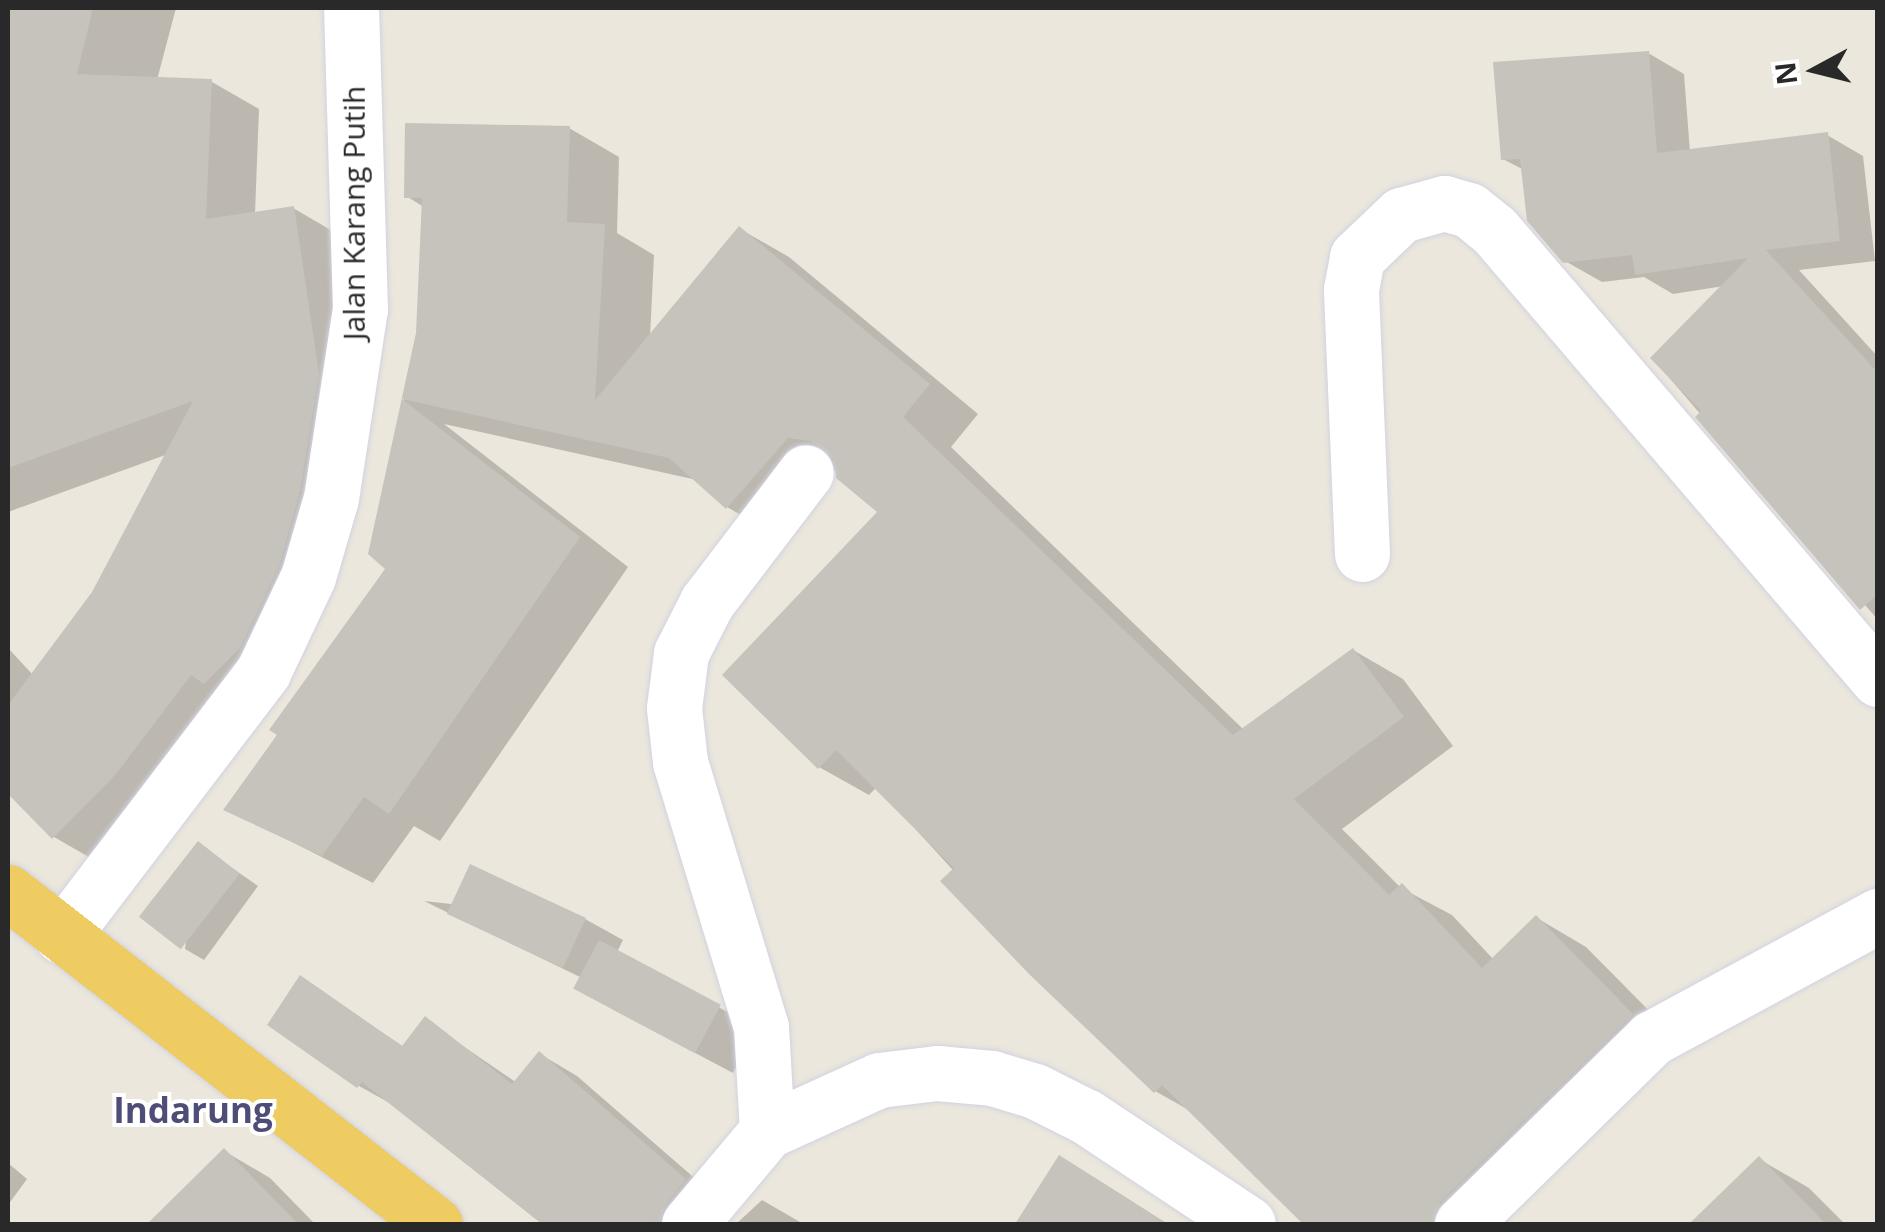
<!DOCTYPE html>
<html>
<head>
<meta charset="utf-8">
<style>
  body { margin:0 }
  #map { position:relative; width:1885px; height:1232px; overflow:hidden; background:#ebe7dc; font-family:"Open Sans",sans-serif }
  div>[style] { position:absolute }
  .shadow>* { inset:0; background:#0003 }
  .building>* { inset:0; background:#c6c3bc; transform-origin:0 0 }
  .roads { filter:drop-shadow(0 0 2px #d1d2e1) drop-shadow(0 0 2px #d1d2e1) }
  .minor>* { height:55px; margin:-27.5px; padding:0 27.5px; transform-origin:27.5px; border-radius:27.5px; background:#fff }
  .trunk>* { height:55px; margin:-27.5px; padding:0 27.5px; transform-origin:27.5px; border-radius:27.5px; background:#eecc61 }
  span { translate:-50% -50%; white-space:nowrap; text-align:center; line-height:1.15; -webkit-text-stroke:8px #fff; paint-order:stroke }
  .street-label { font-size:30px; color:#292929 }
  .quarter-label { font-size:35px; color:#4d4d77; font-weight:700 }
  .frame { position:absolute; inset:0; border:10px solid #292929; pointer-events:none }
  .north { position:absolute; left:1765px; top:20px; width:100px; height:100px; -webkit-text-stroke:8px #fff; paint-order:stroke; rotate:263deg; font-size:28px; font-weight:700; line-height:40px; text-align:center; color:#292929 }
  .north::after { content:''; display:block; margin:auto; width:35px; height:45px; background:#292929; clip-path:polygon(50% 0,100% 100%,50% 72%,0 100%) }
</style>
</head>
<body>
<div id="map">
  <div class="shadow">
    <i style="clip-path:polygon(8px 8px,176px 8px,157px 80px,212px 82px,259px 109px,255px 214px,293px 208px,341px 236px,347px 519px,101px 864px,54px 837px,8px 789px,8px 648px,33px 675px,94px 593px,168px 454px,8px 512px)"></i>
    <i style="clip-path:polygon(1648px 53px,1684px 74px,1690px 152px,1827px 135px,1863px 156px,1875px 261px,1799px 270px,1878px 357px,1878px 620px,1653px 359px,1724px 286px,1673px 294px,1644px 277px,1602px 282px,1565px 261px,1524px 170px,1503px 159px)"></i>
    <i style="clip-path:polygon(569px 128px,619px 157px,617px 233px,654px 255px,650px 338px,740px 229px,789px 257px,978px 414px,951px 447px,1244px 730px,1353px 650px,1403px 679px,1453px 746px,1342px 829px,1401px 888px,1452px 915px,1494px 960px,1537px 918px,1586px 947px,1681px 1043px,1495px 1224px,1305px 1224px,1194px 1113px,1155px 1091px,877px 787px,869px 795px,819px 767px,881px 512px,838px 467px,777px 536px,727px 507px,697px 480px,444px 424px,628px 567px,440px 841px,414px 826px,373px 883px,227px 809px,389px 569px,371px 554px,418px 334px,424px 207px,406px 196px)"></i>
    <i style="clip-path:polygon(199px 845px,258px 886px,204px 960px,185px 949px)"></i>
    <i style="clip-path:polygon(424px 901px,585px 919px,623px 940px,617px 952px,757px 1028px,733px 1073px,614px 1010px,582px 978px)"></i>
    <i style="clip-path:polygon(301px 979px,404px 1047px,425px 1020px,517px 1083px,540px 1054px,577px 1076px,722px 1202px,706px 1224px,542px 1224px,397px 1107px,359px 1086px)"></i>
    <i style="clip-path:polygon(224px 1151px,270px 1178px,315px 1224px,150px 1224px)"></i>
    <i style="clip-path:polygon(1060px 1158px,1098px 1180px,1167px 1224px,1018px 1224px)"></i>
    <i style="clip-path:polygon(1759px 1159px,1809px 1188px,1845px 1224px,1692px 1224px)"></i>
    <i style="clip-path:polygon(8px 1163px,27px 1179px,8px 1205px)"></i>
    <i style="clip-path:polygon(762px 1200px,800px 1222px,802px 1224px,736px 1224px)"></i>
  </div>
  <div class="building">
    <i style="clip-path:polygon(8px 8px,93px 8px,77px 74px,212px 79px,206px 219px,294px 206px,319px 373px,300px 491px,279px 566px,240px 648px,204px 684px,191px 675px,116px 774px,52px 839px,8px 794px,8px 705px,92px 592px,193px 401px,8px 468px)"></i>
    <i style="clip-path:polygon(1649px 51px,1657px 153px,1828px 132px,1840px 241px,1766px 250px,1878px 373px,1878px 594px,1860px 610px,1695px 417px,1701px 411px,1650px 358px,1748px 258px,1635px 275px,1632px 255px,1563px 263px,1527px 221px,1520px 159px,1501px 160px,1493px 62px)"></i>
    <i style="clip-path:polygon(405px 123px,570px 126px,567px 222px,605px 224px,595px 400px,739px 226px,930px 384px,903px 417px,1233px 735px,1353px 648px,1404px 717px,1294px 799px,1389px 895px,1402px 883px,1482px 968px,1536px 915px,1633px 1014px,1440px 1202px,1432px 1224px,1303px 1224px,1162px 1085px,1154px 1093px,1030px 975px,940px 881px,954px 868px,836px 750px,818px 769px,722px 675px,877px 512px,836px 478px,834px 459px,811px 441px,788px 438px,726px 509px,669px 458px,402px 399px,580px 537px,389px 814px,364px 797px,322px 856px,223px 810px,277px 735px,269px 730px,385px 569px,368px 554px,416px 333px,422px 198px,404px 198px)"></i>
    <i style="left:198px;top:841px;width:53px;height:96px;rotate:38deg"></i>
    <i style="left:470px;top:864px;width:128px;height:55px;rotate:25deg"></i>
    <i style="left:599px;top:940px;width:138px;height:55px;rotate:28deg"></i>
    <i style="clip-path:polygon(300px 975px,402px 1046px,425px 1016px,512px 1084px,539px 1051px,686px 1179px,665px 1205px,659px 1224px,542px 1224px,362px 1082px,357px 1088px,267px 1025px)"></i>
    <i style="clip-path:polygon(224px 1148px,298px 1224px,147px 1224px)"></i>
    <i style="clip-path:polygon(1059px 1155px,1168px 1224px,1015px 1224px)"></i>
    <i style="clip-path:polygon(1759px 1156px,1826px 1224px,1689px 1224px)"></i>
  </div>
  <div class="roads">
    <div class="minor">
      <i style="left:1362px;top:554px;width:265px;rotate:-92.4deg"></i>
      <i style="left:1351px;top:289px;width:33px;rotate:-79deg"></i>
      <i style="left:1357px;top:257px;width:61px;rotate:-43.7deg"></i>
      <i style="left:1401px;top:215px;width:45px;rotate:-15.6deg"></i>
      <i style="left:1444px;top:203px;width:26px;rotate:16deg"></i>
      <i style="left:1469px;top:210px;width:32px;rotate:39deg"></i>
      <i style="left:1494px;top:230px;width:591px;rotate:49.46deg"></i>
      <i style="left:62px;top:936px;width:332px;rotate:-52.7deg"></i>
      <i style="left:263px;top:672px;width:105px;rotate:-64.7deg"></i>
      <i style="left:308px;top:577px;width:82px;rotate:-73.8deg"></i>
      <i style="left:331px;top:498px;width:191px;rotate:-81.3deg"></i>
      <i style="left:360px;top:309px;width:301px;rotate:-91.7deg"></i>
      <i style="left:767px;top:1131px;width:104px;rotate:-93.3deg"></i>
      <i style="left:761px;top:1027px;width:277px;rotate:-107deg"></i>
      <i style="left:680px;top:762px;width:54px;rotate:-96.3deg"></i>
      <i style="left:674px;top:708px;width:55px;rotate:-82.7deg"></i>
      <i style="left:681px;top:653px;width:57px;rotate:-63deg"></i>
      <i style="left:707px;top:602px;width:163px;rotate:-52.7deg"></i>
      <i style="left:689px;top:1224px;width:121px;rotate:-50deg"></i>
      <i style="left:767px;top:1131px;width:123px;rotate:-24.5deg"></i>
      <i style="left:879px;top:1080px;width:58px;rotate:-6.9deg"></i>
      <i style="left:937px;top:1073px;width:55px;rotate:5.2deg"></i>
      <i style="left:992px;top:1078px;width:45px;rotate:16.8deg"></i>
      <i style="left:1035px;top:1091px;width:58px;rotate:26.6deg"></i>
      <i style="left:1087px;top:1117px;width:193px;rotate:33.6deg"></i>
      <i style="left:1462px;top:1224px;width:266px;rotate:-44.4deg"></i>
      <i style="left:1652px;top:1038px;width:257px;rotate:-28.4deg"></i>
    </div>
    <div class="trunk">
      <i style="left:8px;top:892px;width:541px;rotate:37.87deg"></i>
    </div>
  </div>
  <div class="street-label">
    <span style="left:354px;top:213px;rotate:-90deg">Jalan Karang Putih</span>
  </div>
  <div class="quarter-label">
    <span style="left:193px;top:1110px">Indarung</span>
  </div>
  <div class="frame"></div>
  <div class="north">N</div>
</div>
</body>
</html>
